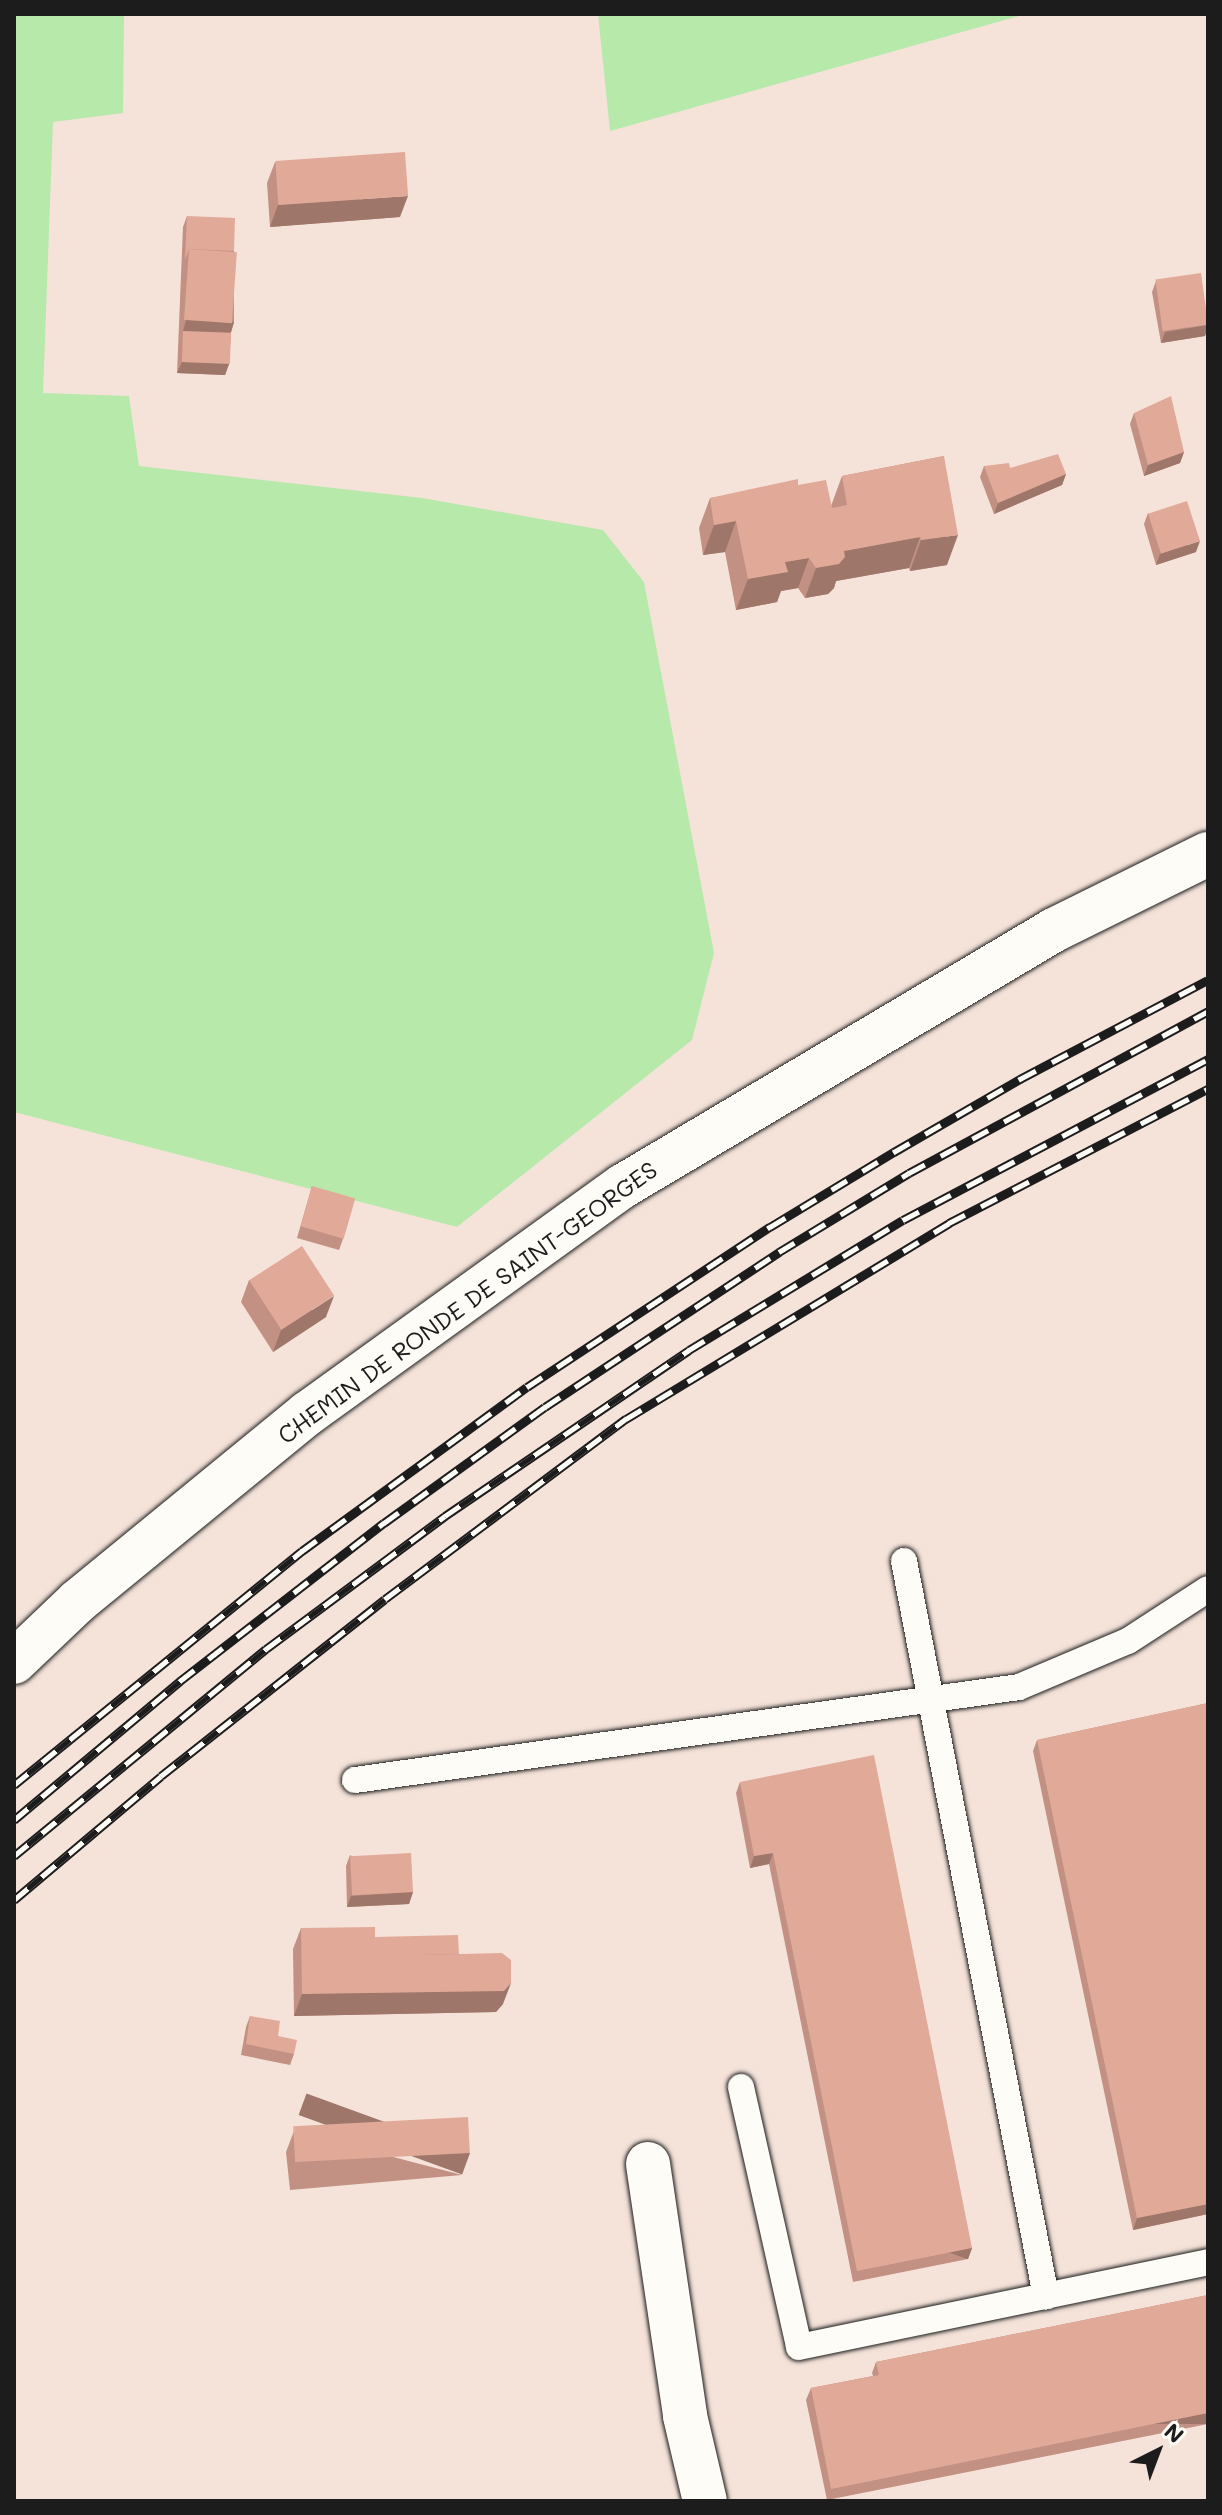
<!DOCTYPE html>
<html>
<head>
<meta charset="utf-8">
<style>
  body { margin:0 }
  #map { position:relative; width:1222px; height:2515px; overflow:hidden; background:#f5e3da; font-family:Mali,sans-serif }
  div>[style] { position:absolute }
  .green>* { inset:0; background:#b6e9aa }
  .roads { filter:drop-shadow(0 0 2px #1c1c1c) drop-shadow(0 0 2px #1c1c1c) }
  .service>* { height:26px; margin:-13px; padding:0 13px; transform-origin:13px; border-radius:13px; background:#fdfcf7 }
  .minor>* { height:44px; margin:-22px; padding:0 22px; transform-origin:22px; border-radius:22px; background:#fdfcf7 }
  .rail>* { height:9px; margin-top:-4.5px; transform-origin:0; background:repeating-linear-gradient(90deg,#fdfcf7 0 18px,#1c1c1c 0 36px); box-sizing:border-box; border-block:2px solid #1c1c1c }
  .wall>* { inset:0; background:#c29183 }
  .shaded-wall>* { inset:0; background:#9e766a; transform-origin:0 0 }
  .building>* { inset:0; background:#e1a998; transform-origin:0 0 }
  span { translate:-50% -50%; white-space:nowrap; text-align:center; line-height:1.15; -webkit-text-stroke:8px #fdfcf7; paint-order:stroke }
  .street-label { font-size:24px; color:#1c1c1c }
  .frame { position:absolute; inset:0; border:16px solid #1c1c1c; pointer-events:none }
  .north { position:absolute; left:1118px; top:2411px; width:80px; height:80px; -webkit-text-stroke:6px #fdfcf7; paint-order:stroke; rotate:42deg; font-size:22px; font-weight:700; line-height:32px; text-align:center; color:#1c1c1c }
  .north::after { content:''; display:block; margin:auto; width:28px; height:36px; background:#1c1c1c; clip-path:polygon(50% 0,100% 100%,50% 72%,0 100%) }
</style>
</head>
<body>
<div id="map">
  <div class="green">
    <i style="clip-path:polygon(14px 14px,124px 14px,123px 113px,53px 122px,43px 393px,129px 396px,139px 466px,422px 498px,603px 530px,644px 582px,714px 953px,692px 1040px,457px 1227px,14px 1112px)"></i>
    <i style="clip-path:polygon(598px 14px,1026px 14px,610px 131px)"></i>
  </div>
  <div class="roads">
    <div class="service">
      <i style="left:904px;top:1561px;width:749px;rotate:79.07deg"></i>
      <i style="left:355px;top:1780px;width:670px;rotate:-7.97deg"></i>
      <i style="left:1019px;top:1687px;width:118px;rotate:-22.9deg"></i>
      <i style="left:1128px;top:1641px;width:95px;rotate:-33deg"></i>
      <i style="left:741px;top:2087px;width:266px;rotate:77.4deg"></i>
      <i style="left:799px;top:2347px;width:418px;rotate:-11.7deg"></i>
    </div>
    <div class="minor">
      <i style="left:14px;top:1662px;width:88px;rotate:-43.6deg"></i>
      <i style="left:78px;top:1601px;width:297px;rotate:-39.3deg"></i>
      <i style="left:308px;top:1413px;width:388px;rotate:-35.8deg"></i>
      <i style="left:623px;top:1186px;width:501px;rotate:-30.71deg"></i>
      <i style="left:1054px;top:930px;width:172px;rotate:-26.3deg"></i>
      <i style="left:648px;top:2164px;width:255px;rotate:81.6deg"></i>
      <i style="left:685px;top:2416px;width:87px;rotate:76.8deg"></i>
    </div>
  </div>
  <div class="rail">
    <i style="left:14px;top:1785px;width:371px;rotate:-39.1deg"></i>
    <i style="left:302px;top:1551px;width:278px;rotate:-36.1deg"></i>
    <i style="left:527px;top:1387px;width:291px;rotate:-33.4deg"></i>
    <i style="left:770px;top:1227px;width:145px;rotate:-31.2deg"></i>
    <i style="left:894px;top:1152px;width:146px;rotate:-30.1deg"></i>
    <i style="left:1020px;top:1079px;width:212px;rotate:-27.8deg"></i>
    <i style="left:14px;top:1820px;width:217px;rotate:-39.9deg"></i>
    <i style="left:180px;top:1681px;width:258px;rotate:-37.8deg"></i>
    <i style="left:384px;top:1523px;width:198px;rotate:-35.8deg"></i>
    <i style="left:545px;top:1407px;width:281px;rotate:-33.5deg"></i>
    <i style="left:779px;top:1252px;width:152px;rotate:-31.3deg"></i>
    <i style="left:909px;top:1173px;width:340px;rotate:-28.4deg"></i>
    <i style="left:14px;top:1856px;width:326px;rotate:-39.4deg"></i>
    <i style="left:266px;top:1649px;width:223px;rotate:-36.6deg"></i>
    <i style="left:445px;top:1516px;width:295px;rotate:-34.2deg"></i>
    <i style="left:689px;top:1350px;width:250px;rotate:-31.3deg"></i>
    <i style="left:903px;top:1220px;width:345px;rotate:-27.8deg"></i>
    <i style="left:14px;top:1900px;width:192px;rotate:-40.1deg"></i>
    <i style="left:161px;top:1776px;width:285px;rotate:-38.3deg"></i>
    <i style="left:385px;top:1599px;width:301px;rotate:-36.8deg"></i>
    <i style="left:626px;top:1419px;width:378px;rotate:-31.2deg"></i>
    <i style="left:949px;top:1223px;width:292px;rotate:-27.4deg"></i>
  </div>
  <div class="wall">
    <i style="clip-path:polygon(275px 162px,400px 217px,270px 227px,267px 183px)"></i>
    <i style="clip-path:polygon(187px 216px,234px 251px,234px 322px,231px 333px,229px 364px,225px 375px,177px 373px,183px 227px)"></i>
    <i style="clip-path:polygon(1156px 281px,1208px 320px,1208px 328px,1205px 336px,1161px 343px,1152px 292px)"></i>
    <i style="clip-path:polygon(1134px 413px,1184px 452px,1180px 463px,1144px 476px,1130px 424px)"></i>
    <i style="clip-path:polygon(944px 456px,947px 565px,910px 571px,909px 568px,836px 581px,834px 588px,828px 594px,805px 598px,798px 588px,781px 591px,777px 602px,736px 610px,725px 552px,703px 555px,699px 528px,710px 498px,798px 485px,831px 506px,842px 476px)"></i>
    <i style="clip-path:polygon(984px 466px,1010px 468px,1066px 474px,1062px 485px,994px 514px,980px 477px)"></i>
    <i style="clip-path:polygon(1148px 513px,1196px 552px,1156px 565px,1144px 524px)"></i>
    <i style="clip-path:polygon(312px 1186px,343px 1239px,339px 1250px,297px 1238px)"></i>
    <i style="clip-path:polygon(249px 1280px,326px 1317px,273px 1352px,241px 1302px)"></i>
    <i style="clip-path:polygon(1208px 1703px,1208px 2214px,1133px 2230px,1033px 1751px,1037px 1740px)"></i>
    <i style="clip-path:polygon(740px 1782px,972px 2248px,968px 2259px,853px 2282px,769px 1864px,750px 1868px,736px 1793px)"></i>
    <i style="clip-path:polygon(350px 1855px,413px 1892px,409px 1904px,347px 1907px,346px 1866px)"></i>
    <i style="clip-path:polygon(301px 1928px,375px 1937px,459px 1954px,503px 2004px,496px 2012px,294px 2016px,293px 1949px)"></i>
    <i style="clip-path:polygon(250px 2016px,278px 2036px,294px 2054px,290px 2065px,241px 2055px,246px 2027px)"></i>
    <i style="clip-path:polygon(294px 2131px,462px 2175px,290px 2190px,286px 2152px)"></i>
    <i style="clip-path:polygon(1208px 2295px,1208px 2424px,827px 2500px,806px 2400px,811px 2388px,873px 2376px,872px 2373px,876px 2362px)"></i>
  </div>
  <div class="shaded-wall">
    <i style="clip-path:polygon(408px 196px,400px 217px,270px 227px,278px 205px)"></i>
    <i style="clip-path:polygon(186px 320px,234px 322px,227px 344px,183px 331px)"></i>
    <i style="clip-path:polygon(1208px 325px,1205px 336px,1161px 343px,1165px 332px)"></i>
    <i style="clip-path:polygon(182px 362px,229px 364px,225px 375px,177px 373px)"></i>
    <i style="clip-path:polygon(1184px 452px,1180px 463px,1144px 476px,1148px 465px)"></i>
    <i style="clip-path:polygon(1066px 474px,1062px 485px,994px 514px,998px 503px)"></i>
    <i style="clip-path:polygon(736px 521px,725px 552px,703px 555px,714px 525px)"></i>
    <i style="clip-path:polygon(958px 535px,947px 565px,910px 571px,921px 540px)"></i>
    <i style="clip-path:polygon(920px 537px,909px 568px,836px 581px,834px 588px,828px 594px,805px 598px,816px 568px,844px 551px)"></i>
    <i style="clip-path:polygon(1200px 541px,1196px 552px,1156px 565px,1160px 554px)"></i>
    <i style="clip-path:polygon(809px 558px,798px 588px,781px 591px,777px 602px,736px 610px,748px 579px,785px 562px)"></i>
    <i style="clip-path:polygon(334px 1296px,326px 1317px,273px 1352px,281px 1330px)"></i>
    <i style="clip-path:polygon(773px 1853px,769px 1864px,750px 1868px,754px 1856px)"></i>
    <i style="clip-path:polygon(413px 1892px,409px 1904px,347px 1907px,351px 1896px)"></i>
    <i style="clip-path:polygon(511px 1983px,503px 2004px,496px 2012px,294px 2016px,302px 1994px)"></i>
    <i style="left:470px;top:2153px;width:23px;height:174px;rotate:110deg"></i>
    <i style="clip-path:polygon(1208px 2204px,1208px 2214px,1133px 2230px,1137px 2218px)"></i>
    <i style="left:972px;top:2248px;width:12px;height:117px;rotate:110deg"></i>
    <i style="left:1208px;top:2413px;width:11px;height:385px;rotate:90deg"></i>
  </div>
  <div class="building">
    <i style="left:405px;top:152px;width:44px;height:130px;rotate:86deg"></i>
    <i style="clip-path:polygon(187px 216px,235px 218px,234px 251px,189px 249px,185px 260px)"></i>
    <i style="left:189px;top:249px;width:48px;height:71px;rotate:4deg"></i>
    <i style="left:1201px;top:273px;width:52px;height:46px;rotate:82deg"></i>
    <i style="left:183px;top:331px;width:48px;height:31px;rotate:2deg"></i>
    <i style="clip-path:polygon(1171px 396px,1184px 452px,1148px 465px,1134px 413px)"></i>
    <i style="clip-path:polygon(1058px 454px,1066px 474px,998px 503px,984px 466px,1009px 463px,1010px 468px)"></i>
    <i style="clip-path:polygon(944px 456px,958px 535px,921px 540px,920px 537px,844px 551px,845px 557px,839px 564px,816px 568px,809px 558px,785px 562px,788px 572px,748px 579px,736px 521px,714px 525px,710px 498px,798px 479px,798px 485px,826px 480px,832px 508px,847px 505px,842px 476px)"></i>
    <i style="left:1187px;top:501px;width:42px;height:41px;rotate:72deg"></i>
    <i style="left:312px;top:1186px;width:45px;height:42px;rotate:16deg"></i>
    <i style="left:302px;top:1246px;width:59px;height:63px;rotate:57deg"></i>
    <i style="clip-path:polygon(1208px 1703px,1208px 2204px,1137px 2218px,1037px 1740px)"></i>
    <i style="clip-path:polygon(874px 1755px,972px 2248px,857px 2271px,773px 1853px,754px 1856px,740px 1782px)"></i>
    <i style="left:411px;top:1853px;width:39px;height:61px;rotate:87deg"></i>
    <i style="clip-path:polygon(375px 1927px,375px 1948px,420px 1948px,420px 1955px,502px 1953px,511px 1960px,511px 1983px,504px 1991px,302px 1994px,301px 1928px)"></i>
    <i style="clip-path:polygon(458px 1935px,459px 1954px,420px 1955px,420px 1948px,375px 1948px,375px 1937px)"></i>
    <i style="clip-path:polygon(250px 2016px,280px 2021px,278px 2036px,297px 2040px,294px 2054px,246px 2044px)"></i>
    <i style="left:468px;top:2117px;width:36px;height:175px;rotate:87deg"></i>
    <i style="clip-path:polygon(1208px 2295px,1208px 2413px,831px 2489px,811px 2388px,879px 2375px,876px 2362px)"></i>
  </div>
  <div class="street-label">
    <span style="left:467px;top:1302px;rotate:-36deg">CHEMIN DE RONDE DE SAINT-GEORGES</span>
  </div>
  <div class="frame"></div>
  <div class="north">N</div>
</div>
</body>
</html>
